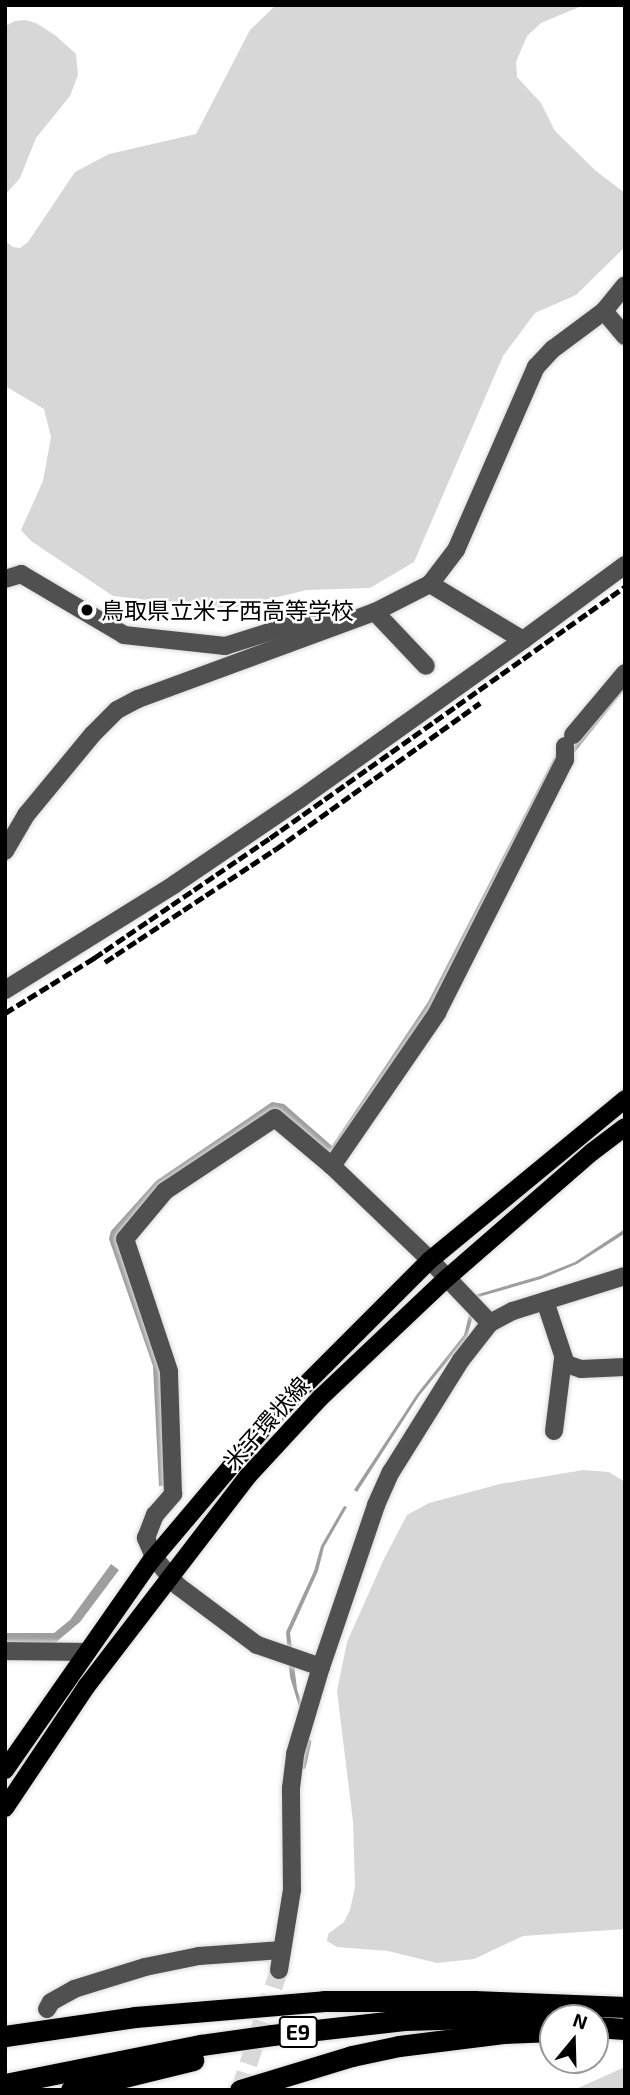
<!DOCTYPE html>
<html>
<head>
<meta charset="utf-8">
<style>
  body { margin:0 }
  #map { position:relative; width:630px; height:2095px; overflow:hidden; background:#fff; font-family:"Exo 2","Noto Sans JP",sans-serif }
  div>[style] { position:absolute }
  .green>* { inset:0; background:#d7d7d7 }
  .water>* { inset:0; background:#9e9e9e }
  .stream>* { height:5px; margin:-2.5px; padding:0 2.5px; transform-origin:2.5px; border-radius:2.5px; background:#9e9e9e }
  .minor-tunnel>* { height:18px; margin-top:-9px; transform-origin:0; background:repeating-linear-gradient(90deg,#d9d9d9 0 18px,transparent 0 27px) }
  .roads { filter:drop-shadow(0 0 2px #dbdbdb) drop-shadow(0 0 2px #dbdbdb) }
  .minor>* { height:18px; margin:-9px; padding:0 9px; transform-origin:9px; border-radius:9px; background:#505050 }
  .major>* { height:18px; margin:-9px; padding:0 9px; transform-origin:9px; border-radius:9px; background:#000 }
  .highway>* { height:21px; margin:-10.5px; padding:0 10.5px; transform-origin:10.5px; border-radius:10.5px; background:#000 }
  .rail>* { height:5px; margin-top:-2.5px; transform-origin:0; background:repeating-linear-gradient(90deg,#000 0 10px,transparent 0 13.5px) }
  .dots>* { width:19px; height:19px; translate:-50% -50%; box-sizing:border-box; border:4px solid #fff; border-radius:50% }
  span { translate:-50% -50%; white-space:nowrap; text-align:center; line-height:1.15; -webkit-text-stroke:5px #fff; paint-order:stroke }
  .shield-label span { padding:2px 5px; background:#fff; border:2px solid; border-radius:5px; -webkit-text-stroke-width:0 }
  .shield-label { font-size:21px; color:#000; font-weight:700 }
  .poi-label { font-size:23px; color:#000 }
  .left { translate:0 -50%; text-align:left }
  .street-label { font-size:23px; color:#000 }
  .frame { position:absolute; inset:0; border:7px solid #000; pointer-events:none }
  .north { position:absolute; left:539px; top:2004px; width:70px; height:70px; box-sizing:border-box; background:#fff; border:2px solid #999; border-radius:50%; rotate:19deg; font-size:19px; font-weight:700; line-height:28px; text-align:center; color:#000 }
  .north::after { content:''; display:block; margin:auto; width:24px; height:32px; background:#000; clip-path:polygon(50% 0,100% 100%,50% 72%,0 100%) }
</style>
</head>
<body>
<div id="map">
  <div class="green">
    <i style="clip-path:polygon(276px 5px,584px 5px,541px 23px,527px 36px,516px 62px,517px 77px,541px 103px,555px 131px,596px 171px,625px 193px,625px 247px,576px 295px,535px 313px,503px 356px,414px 562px,370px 588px,307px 590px,228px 609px,113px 596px,31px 541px,21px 530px,43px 481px,51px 437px,44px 409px,5px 386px,5px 241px,13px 247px,20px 248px,28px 242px,75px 172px,109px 154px,196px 134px,250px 30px)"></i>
    <i style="clip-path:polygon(25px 20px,36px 23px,55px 35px,76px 54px,78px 75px,70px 96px,36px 138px,20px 178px,5px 195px,5px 26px,15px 21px)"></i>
    <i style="clip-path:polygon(583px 1470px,609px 1472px,625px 1482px,625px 1929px,523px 1936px,474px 1959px,437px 1963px,388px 1951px,337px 1947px,327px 1941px,328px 1934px,344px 1922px,350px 1910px,355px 1887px,353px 1822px,337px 1691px,347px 1642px,384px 1559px,407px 1515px,429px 1503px,500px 1484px)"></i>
    <i style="clip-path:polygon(625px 2067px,625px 2090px,571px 2090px,578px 2088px)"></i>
  </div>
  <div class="water">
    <i style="clip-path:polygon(625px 679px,625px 689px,575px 752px,561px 759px,432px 1011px,332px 1159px,276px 1111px,118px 1237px,164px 1373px,169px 1485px,159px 1486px,153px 1366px,109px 1239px,111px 1231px,156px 1181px,272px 1102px,284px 1104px,332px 1146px,428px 1002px,557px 752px)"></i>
    <i style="clip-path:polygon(625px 1229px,624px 1234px,577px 1264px,541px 1279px,475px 1298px,475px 1295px,540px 1276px,575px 1262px)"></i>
    <i style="clip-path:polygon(469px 1315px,473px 1316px,467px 1337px,419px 1396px,357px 1492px,354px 1490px,417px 1394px,464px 1335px)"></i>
    <i style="clip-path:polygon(344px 1506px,347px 1507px,324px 1547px,318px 1571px,290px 1633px,297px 1689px,302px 1705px,300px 1710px,290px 1677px,286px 1632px,314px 1571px,321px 1546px)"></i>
    <i style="clip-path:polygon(111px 1564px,119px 1570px,80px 1622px,55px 1643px,5px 1643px,5px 1633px,54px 1633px,70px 1620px)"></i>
  </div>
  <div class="stream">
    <i style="left:303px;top:1766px;width:25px;rotate:-78deg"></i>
  </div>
  <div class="minor-tunnel">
    <i style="left:240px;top:2090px;width:126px;rotate:-72deg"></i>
  </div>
  <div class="roads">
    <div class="minor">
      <i style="left:604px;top:311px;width:33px;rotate:50deg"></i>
      <i style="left:5px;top:579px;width:17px;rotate:-17deg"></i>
      <i style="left:21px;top:574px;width:120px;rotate:30.6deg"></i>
      <i style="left:124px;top:635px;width:102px;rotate:6.2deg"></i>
      <i style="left:225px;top:646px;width:93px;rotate:-17.5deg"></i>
      <i style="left:314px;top:618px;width:24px;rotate:12deg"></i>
      <i style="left:375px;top:612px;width:74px;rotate:46.6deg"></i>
      <i style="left:523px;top:640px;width:127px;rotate:-36.3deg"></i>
      <i style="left:573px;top:735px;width:81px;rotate:-50deg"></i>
      <i style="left:5px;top:851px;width:42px;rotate:-59.7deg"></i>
      <i style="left:26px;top:815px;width:105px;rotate:-50.4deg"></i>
      <i style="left:93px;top:734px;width:34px;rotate:-45deg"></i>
      <i style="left:117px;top:710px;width:24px;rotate:-28deg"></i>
      <i style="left:138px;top:699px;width:252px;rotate:-20.2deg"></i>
      <i style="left:375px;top:612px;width:62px;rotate:-27deg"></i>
      <i style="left:430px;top:584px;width:43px;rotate:-52.6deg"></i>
      <i style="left:456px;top:550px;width:200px;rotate:-66.4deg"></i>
      <i style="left:536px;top:367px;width:25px;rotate:-47deg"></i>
      <i style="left:553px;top:349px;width:64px;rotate:-36.7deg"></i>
      <i style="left:604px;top:311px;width:33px;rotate:-51deg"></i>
      <i style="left:5px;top:990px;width:200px;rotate:-31.9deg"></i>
      <i style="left:175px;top:884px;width:151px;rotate:-34.2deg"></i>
      <i style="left:300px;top:799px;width:274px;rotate:-35.5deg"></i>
      <i style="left:523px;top:640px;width:109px;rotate:-148.9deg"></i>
      <i style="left:332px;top:1166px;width:186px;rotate:-55.5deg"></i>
      <i style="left:437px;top:1013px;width:284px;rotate:-63.2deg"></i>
      <i style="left:565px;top:760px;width:14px;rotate:-90deg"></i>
      <i style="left:545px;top:1301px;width:66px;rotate:71.6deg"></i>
      <i style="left:566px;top:1364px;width:16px;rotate:18deg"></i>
      <i style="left:581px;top:1369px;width:44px;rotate:-2.6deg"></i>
      <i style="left:554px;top:1431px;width:73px;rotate:-82.9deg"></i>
      <i style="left:5px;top:1651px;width:81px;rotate:0.7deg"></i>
      <i style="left:321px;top:1667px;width:171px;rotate:-71.2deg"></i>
      <i style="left:376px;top:1505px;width:36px;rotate:-66deg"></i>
      <i style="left:391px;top:1472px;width:132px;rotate:-58deg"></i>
      <i style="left:461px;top:1360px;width:47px;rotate:-51.9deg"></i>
      <i style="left:490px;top:1323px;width:26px;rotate:-28deg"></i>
      <i style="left:513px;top:1311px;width:117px;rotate:-17.4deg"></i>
      <i style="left:279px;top:1970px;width:81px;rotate:-80.8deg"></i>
      <i style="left:292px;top:1890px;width:102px;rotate:-90.6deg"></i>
      <i style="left:291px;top:1788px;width:34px;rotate:-83deg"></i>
      <i style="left:295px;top:1754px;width:91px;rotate:-73.4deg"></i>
      <i style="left:321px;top:1667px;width:68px;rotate:-161deg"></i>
      <i style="left:257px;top:1645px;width:99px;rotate:-143.2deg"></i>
      <i style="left:178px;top:1586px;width:38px;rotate:-130deg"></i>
      <i style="left:154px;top:1557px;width:21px;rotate:-113deg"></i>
      <i style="left:146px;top:1538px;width:25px;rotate:-69deg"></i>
      <i style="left:155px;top:1515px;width:28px;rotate:-49deg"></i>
      <i style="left:173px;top:1494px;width:123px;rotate:-91.9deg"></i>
      <i style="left:169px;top:1371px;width:139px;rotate:-108.4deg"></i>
      <i style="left:125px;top:1239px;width:62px;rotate:-50.2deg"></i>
      <i style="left:165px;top:1191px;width:132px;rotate:-33.6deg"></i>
      <i style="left:275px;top:1118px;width:75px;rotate:40.1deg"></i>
      <i style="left:332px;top:1166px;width:136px;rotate:43.8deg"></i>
      <i style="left:430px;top:1260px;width:87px;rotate:46.4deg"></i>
      <i style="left:47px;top:2009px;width:8px;rotate:-60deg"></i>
      <i style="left:51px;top:2002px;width:26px;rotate:-29deg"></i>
      <i style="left:74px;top:1989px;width:74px;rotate:-17.2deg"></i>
      <i style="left:145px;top:1967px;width:55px;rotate:-11.5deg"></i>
      <i style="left:199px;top:1956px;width:83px;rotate:-4.1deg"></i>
    </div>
    <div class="major">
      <i style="left:5px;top:1770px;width:255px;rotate:-55.1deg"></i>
      <i style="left:151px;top:1561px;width:185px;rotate:-49.8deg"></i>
      <i style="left:270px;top:1420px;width:226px;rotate:-45deg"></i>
      <i style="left:430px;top:1260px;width:253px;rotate:-39.5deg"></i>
      <i style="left:5px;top:1808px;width:146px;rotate:-56.2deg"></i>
      <i style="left:86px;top:1687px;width:266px;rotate:-52.5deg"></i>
      <i style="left:248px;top:1476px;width:106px;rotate:-47.3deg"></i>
      <i style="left:320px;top:1398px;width:175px;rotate:-43.4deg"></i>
      <i style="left:447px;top:1278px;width:192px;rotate:-41deg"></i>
      <i style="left:592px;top:1152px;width:41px;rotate:-37.1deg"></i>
    </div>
    <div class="highway">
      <i style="left:595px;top:2027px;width:30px;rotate:4deg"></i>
      <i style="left:5px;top:2036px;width:131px;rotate:-8.3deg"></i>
      <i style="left:135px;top:2017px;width:190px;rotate:-4.8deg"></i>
      <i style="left:324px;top:2001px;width:150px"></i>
      <i style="left:474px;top:2001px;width:151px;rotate:2.3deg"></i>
      <i style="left:5px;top:2084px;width:200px;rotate:-11.3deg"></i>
      <i style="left:201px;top:2045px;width:72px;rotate:-8deg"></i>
      <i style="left:272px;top:2035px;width:133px;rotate:-6.5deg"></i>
      <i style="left:404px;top:2020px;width:143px;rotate:-1.6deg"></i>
      <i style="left:71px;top:2090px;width:126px;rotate:-13.8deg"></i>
      <i style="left:240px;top:2090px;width:117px;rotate:-16.9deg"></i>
      <i style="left:352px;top:2056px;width:48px;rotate:-12deg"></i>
      <i style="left:399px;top:2046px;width:105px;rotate:-7.1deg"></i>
      <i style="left:503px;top:2033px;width:50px;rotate:-2.3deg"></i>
    </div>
  </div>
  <div class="rail">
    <i style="left:105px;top:962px;width:205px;rotate:-33.5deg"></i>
    <i style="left:276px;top:849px;width:251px;rotate:-35.6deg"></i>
    <i style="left:5px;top:1013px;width:105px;rotate:-31.7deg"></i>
    <i style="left:94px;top:958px;width:213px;rotate:-34.3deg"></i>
    <i style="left:270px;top:838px;width:435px;rotate:-35.3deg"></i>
  </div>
  <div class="dots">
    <i style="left:87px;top:610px;background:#000"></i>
  </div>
  <div class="shield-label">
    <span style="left:298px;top:2032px">E9</span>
  </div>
  <div class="poi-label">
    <span class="left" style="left:101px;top:610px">鳥取県立米子西高等学校</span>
  </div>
  <div class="street-label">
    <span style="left:266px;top:1423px;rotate:-48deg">米子環状線</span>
  </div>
  <div class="frame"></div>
  <div class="north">N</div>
</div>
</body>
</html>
